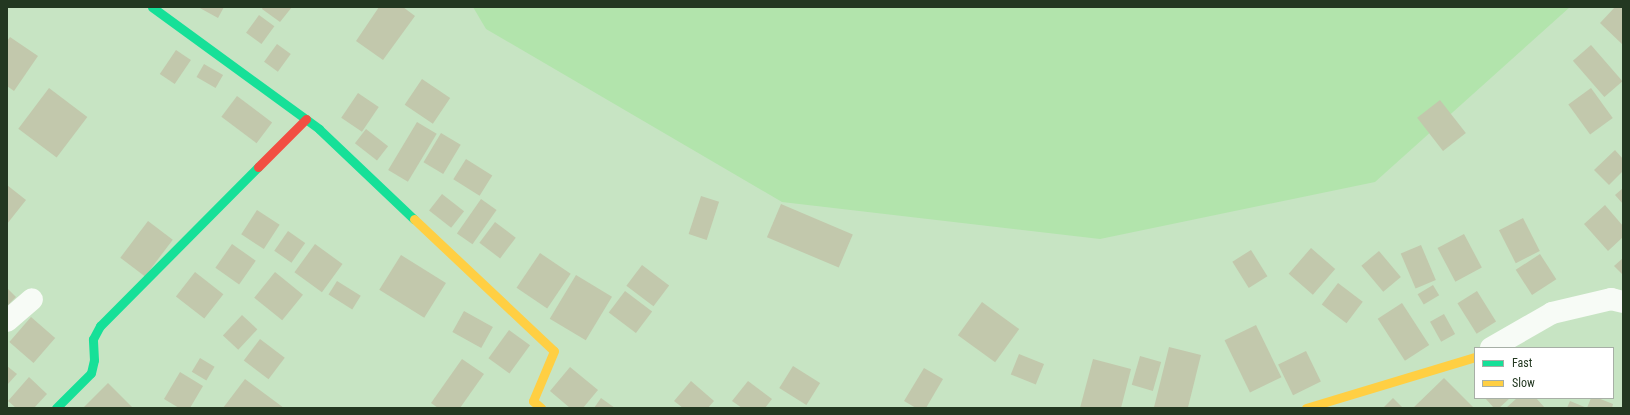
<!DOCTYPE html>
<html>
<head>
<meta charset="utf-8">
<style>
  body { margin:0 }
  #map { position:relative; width:1630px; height:415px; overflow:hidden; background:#c7e4c3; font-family:"Roboto Condensed",sans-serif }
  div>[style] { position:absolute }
  .green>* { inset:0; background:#b2e4ac }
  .building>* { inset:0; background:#c2c8ac; transform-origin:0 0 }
  .street>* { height:22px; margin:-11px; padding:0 11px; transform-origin:11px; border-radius:11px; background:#f7fbf6 }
  .fast>* { height:9px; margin:-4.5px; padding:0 4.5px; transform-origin:4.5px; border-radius:4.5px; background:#16e098 }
  .slow>* { height:9px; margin:-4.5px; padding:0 4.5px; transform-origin:4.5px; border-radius:4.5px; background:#ffcf43 }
  .jam>* { height:9px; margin:-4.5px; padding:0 4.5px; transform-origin:4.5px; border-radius:4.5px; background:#f24e42 }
  span { translate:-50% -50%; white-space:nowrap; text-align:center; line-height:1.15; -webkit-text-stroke:3px #fff; paint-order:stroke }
  .frame { position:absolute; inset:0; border:8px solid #233821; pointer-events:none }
  .legend { position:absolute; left:1474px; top:347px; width:140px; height:52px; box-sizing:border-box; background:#fff; border:1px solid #a7afa6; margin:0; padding:5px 7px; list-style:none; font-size:12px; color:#233821 }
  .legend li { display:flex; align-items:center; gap:8px; height:20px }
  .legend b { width:20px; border:1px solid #a7afa6 }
</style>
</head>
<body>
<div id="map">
  <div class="green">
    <i style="clip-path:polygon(473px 7px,1570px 7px,1375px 182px,1100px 239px,782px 202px,486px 29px)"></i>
  </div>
  <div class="building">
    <i style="clip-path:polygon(198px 7px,224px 7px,218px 18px)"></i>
    <i style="clip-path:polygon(263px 7px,292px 7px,280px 22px,262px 9px)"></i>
    <i style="clip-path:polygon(379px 7px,403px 7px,415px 16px,383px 60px,356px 41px)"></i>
    <i style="clip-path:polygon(1615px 7px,1623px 7px,1623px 45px,1600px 23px)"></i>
    <i style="left:259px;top:15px;width:19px;height:22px;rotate:36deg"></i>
    <i style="clip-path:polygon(10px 37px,38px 56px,14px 91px,7px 86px,7px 41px)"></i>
    <i style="left:277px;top:44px;width:17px;height:22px;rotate:36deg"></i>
    <i style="left:1591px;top:45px;width:48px;height:24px;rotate:49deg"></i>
    <i style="left:176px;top:50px;width:18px;height:29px;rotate:34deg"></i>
    <i style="left:204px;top:64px;width:22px;height:15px;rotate:30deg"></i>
    <i style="left:422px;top:79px;width:34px;height:31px;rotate:34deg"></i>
    <i style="left:49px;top:88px;width:48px;height:51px;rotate:37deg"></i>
    <i style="left:1591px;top:88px;width:37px;height:28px;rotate:54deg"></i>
    <i style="left:358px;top:93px;width:25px;height:30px;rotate:34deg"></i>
    <i style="left:237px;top:96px;width:44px;height:26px;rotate:37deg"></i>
    <i style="left:1440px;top:100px;width:42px;height:29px;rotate:52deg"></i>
    <i style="left:417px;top:122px;width:23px;height:56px;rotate:31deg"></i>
    <i style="left:366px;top:129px;width:28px;height:18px;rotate:38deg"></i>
    <i style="left:441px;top:133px;width:23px;height:34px;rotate:31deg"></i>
    <i style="clip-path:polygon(1615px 150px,1623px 159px,1623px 171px,1609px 185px,1594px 170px)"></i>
    <i style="left:466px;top:159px;width:31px;height:24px;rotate:32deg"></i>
    <i style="clip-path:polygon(7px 185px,26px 200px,7px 224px)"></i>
    <i style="clip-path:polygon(1623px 188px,1623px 204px,1615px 195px)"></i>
    <i style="left:442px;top:194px;width:28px;height:21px;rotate:38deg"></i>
    <i style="left:701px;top:196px;width:19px;height:40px;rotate:18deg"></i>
    <i style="left:481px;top:199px;width:19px;height:42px;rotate:35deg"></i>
    <i style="left:781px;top:204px;width:78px;height:36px;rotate:23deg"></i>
    <i style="clip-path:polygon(1605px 205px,1623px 226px,1623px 237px,1608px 251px,1584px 224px)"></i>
    <i style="left:257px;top:210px;width:27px;height:29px;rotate:33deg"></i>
    <i style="left:1523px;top:218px;width:37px;height:27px;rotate:63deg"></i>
    <i style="left:148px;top:221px;width:31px;height:46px;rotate:37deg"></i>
    <i style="left:495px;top:222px;width:26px;height:26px;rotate:37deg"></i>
    <i style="left:288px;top:231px;width:21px;height:24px;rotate:35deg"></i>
    <i style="left:1464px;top:234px;width:38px;height:30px;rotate:62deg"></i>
    <i style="left:232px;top:244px;width:29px;height:29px;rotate:35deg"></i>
    <i style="left:315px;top:244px;width:34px;height:35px;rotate:36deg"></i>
    <i style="left:1421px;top:245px;width:38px;height:22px;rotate:67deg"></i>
    <i style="left:1311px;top:248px;width:32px;height:34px;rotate:41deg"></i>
    <i style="left:1251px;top:250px;width:31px;height:22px;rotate:58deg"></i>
    <i style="left:1379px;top:251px;width:34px;height:23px;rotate:50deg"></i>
    <i style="left:540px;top:253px;width:37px;height:42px;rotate:34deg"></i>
    <i style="left:1540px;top:254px;width:30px;height:29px;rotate:57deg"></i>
    <i style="left:401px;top:255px;width:53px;height:41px;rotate:32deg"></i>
    <i style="clip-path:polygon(1623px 258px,1623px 275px,1614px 266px)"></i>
    <i style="left:642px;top:265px;width:34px;height:26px;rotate:37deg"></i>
    <i style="left:195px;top:272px;width:36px;height:31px;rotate:38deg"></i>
    <i style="left:275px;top:272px;width:36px;height:33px;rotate:39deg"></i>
    <i style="left:576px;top:275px;width:42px;height:51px;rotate:31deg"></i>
    <i style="left:337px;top:281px;width:28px;height:16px;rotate:32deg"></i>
    <i style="left:1338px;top:283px;width:31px;height:27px;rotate:37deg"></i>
    <i style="left:1433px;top:285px;width:12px;height:18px;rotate:59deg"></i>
    <i style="clip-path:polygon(7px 288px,16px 297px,7px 306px)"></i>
    <i style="left:625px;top:291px;width:34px;height:27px;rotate:37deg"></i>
    <i style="left:1477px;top:291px;width:36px;height:23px;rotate:58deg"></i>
    <i style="left:982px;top:302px;width:46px;height:41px;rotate:36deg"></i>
    <i style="left:1402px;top:303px;width:50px;height:29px;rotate:57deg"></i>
    <i style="left:464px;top:311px;width:33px;height:24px;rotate:29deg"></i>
    <i style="left:1444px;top:314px;width:23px;height:16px;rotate:61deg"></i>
    <i style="left:242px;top:315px;width:21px;height:28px;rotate:43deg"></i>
    <i style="left:31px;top:317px;width:32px;height:33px;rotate:41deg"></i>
    <i style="left:1256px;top:325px;width:58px;height:35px;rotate:64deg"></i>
    <i style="left:509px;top:330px;width:26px;height:35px;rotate:36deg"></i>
    <i style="left:260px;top:339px;width:31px;height:27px;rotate:37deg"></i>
    <i style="left:1169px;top:347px;width:33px;height:63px;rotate:14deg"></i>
    <i style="left:1306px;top:351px;width:34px;height:31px;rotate:64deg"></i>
    <i style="left:1019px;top:354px;width:27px;height:22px;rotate:22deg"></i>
    <i style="left:1140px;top:356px;width:22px;height:30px;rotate:16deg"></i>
    <i style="left:200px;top:358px;width:17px;height:16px;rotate:31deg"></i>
    <i style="clip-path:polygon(462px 359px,484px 374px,460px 408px,438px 408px,431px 403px)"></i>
    <i style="clip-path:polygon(1093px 359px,1131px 369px,1121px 408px,1080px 408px)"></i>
    <i style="clip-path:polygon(7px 366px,17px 374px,7px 385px)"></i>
    <i style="left:793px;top:366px;width:32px;height:26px;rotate:32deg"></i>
    <i style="clip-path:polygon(570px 367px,598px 390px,583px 408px,570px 408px,550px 391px)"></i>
    <i style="clip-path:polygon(924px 368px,943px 379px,926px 408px,916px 408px,904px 401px)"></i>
    <i style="clip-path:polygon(180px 372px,203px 386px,190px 408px,179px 408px,164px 399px)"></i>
    <i style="clip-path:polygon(29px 377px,47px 394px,34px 408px,16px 408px,8px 401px)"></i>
    <i style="clip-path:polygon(1444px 378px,1474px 408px,1413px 408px)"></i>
    <i style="clip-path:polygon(245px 379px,284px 408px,223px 408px)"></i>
    <i style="clip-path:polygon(691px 381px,714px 401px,708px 408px,683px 408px,674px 401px)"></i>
    <i style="clip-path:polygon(748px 381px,772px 399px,765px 408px,742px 408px,732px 401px)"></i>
    <i style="clip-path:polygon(108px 383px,133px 408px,83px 408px)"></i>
    <i style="clip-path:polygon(601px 398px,615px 408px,594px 408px)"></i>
    <i style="clip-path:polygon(1393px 398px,1403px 408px,1383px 408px)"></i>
    <i style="clip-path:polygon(1485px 398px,1510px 398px,1499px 408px,1494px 408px)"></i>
    <i style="clip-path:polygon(1517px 398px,1536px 398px,1545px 408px,1506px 408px)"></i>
    <i style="clip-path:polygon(1591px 398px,1598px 398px,1613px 404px,1612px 408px,1587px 408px)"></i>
    <i style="clip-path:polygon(1570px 401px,1587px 408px,1567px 408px)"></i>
  </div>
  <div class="street">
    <i style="left:7px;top:321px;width:33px;rotate:-41deg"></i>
    <i style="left:1491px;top:348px;width:70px;rotate:-29.8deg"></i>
    <i style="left:1552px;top:313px;width:61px;rotate:-13.3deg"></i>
    <i style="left:1611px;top:299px;width:12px;rotate:14deg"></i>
  </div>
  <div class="fast">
    <i style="left:152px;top:7px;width:207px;rotate:36.1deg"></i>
    <i style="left:319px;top:129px;width:131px;rotate:43.5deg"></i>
    <i style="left:56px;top:408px;width:49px;rotate:-45deg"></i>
    <i style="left:91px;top:373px;width:13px;rotate:-77deg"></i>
    <i style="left:94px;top:360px;width:21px;rotate:-93deg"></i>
    <i style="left:93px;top:339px;width:15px;rotate:-62deg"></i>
    <i style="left:100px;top:326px;width:224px;rotate:-45.2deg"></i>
  </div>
  <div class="slow">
    <i style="left:414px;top:219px;width:192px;rotate:43.3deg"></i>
    <i style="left:554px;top:351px;width:54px;rotate:112.8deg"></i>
    <i style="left:533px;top:401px;width:11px;rotate:41deg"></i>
    <i style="left:1306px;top:408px;width:177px;rotate:-16.8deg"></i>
  </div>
  <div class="jam">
    <i style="left:258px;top:167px;width:68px;rotate:-45deg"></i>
  </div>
  <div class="frame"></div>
  <ul class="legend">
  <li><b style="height:5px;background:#16e098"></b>Fast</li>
  <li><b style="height:5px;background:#ffcf43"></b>Slow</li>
  </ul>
</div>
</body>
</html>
